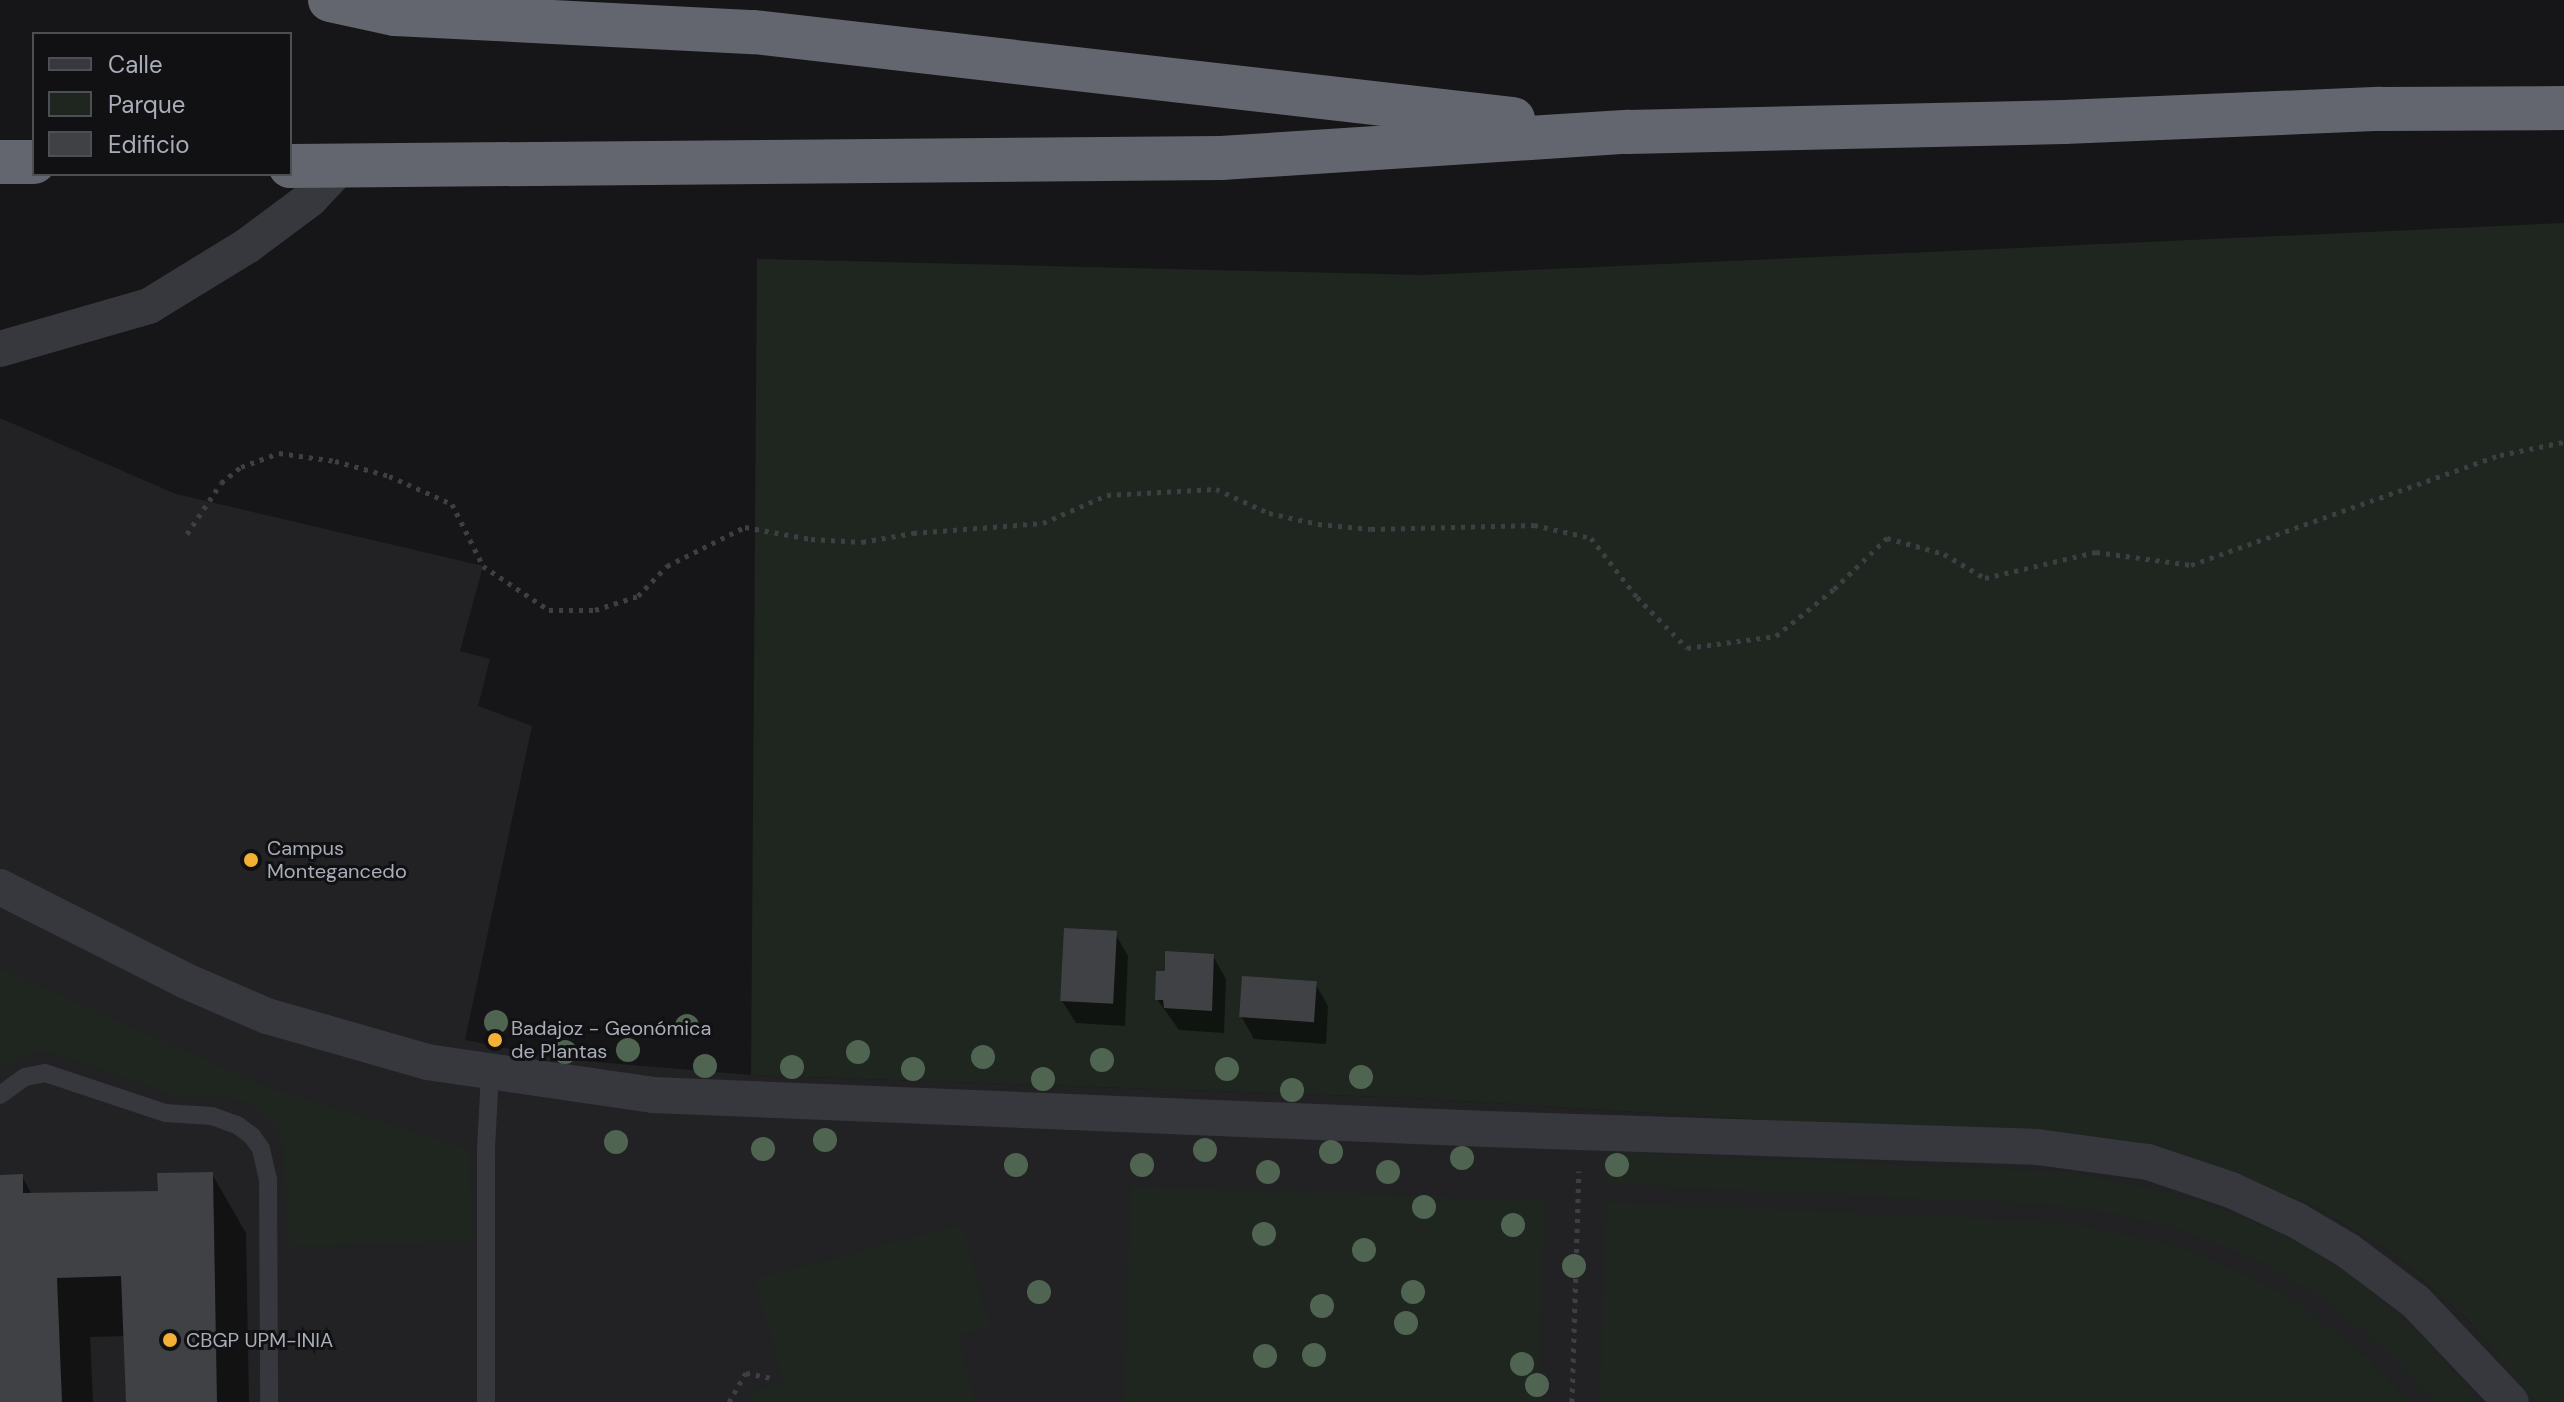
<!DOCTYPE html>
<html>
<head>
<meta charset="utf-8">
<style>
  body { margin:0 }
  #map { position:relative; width:2564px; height:1402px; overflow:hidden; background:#161618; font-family:"DM Sans",sans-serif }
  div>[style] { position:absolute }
  .built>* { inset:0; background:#222225 }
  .green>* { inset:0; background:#1e261f; transform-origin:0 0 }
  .shadow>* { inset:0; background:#0007 }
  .building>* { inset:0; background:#404145; transform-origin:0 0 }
  .path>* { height:5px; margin-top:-2.5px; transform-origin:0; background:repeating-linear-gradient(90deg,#3d3f44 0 4px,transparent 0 10px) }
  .lane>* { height:18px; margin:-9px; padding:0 9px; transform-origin:9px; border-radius:9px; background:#37383d }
  .street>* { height:36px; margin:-18px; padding:0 18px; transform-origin:18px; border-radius:18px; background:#37383d }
  .highway>* { height:44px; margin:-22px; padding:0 22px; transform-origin:22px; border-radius:22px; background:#63666e }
  .trees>* { width:24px; height:24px; margin:-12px; border-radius:50%; background:#506452 }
  .dots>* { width:22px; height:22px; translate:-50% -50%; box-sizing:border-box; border:4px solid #111113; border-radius:50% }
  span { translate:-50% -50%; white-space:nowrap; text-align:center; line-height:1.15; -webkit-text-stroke:6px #111113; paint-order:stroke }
  .poi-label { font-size:20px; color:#a8adb8 }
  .left { translate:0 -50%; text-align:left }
  .legend { position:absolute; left:32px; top:32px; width:260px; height:144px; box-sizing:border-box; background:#111113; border:2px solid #4d4f55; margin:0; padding:10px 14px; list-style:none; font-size:24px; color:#a8adb8 }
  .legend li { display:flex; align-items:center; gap:16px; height:40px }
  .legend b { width:40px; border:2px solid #4d4f55 }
</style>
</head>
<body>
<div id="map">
  <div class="built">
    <i style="clip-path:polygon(0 418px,176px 494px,483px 566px,460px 651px,490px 659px,478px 706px,532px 726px,465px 1040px,561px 1059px,751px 1075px,1413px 1098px,1810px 1123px,2057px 1132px,2170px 1150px,2316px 1207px,2395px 1256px,2468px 1320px,2537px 1402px,0 1402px)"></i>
  </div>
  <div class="green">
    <i style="clip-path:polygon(2564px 223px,2564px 1402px,2536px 1402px,2468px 1320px,2395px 1256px,2316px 1207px,2170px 1150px,2057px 1132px,1810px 1123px,1413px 1098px,751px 1075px,757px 259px,1422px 275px)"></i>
    <i style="clip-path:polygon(0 969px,275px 1090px,470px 1149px,472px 1242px,289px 1246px,283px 1143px,274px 1126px,257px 1109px,243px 1101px,218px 1096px,180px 1097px,48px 1051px,32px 1053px,0 1068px)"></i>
    <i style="clip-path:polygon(1608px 1152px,2071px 1172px,2180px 1195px,2239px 1215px,2299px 1243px,2344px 1269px,2428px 1342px,2479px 1402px,2434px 1402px,2384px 1349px,2330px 1303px,2258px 1260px,2173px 1227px,2116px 1214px,2040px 1204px,1608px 1184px)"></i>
    <i style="left:1131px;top:1186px;width:414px;height:216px;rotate:2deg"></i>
    <i style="clip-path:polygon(1606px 1202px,2060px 1222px,2160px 1242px,2202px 1255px,2269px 1286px,2311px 1313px,2365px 1356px,2410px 1402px,1600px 1402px)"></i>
    <i style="clip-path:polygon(962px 1224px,990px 1328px,958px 1336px,975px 1402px,752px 1402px,749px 1391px,783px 1382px,755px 1279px)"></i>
  </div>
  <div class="shadow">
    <i style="clip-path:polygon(1115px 933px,1128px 956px,1125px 1026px,1076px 1023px,1062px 1001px)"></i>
    <i style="clip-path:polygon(1213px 956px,1226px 979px,1224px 1033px,1179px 1030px,1157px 999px,1167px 973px)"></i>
    <i style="clip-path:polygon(1315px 983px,1328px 1006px,1326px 1044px,1254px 1039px,1241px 1016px)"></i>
    <i style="clip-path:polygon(212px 1174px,246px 1233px,249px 1402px,128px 1402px,125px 1336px,90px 1337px,93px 1402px,0 1402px,0 1177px,22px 1176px,32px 1195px,160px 1193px)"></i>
  </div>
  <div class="building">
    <i style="left:1064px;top:928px;width:53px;height:73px;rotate:3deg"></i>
    <i style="clip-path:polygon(1165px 951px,1214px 954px,1212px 1011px,1164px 1008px,1163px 1000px,1155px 1000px,1156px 971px,1165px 971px)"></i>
    <i style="left:1242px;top:976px;width:75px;height:41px;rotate:4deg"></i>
    <i style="clip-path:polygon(213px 1172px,217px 1402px,126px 1402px,121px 1276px,57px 1278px,62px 1402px,0 1402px,0 1175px,23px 1174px,23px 1193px,158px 1191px,157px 1173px)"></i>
  </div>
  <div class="path">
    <i style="left:187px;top:534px;width:61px;rotate:-56.3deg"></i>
    <i style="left:221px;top:483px;width:26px;rotate:-39deg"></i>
    <i style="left:241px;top:467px;width:40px;rotate:-20.2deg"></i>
    <i style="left:279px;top:453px;width:57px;rotate:8.1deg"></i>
    <i style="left:335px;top:461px;width:56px;rotate:15.5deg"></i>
    <i style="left:389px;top:476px;width:69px;rotate:24deg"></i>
    <i style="left:452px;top:504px;width:69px;rotate:63.4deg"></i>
    <i style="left:483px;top:566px;width:79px;rotate:33.7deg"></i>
    <i style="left:549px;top:610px;width:46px"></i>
    <i style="left:595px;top:610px;width:45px;rotate:-18deg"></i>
    <i style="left:638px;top:596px;width:42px;rotate:-46deg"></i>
    <i style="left:667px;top:566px;width:87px;rotate:-26.6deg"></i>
    <i style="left:745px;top:527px;width:67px;rotate:10.3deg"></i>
    <i style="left:811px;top:539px;width:51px;rotate:3.4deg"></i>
    <i style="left:862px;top:542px;width:52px;rotate:-10deg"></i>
    <i style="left:913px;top:533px;width:130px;rotate:-4.4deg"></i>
    <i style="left:1043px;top:523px;width:70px;rotate:-23.6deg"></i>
    <i style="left:1107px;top:495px;width:109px;rotate:-3.2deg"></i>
    <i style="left:1216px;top:489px;width:58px;rotate:24.4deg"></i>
    <i style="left:1269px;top:513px;width:50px;rotate:12.7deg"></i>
    <i style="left:1318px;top:524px;width:53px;rotate:5.4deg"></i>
    <i style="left:1371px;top:529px;width:163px;rotate:-1.4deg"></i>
    <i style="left:1534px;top:525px;width:58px;rotate:12.8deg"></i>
    <i style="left:1591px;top:538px;width:75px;rotate:52.1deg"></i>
    <i style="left:1637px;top:597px;width:71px;rotate:45.6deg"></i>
    <i style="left:1687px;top:648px;width:90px;rotate:-7.7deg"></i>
    <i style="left:1776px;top:636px;width:75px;rotate:-39deg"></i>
    <i style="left:1834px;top:589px;width:74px;rotate:-43.9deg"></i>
    <i style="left:1887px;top:538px;width:59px;rotate:15.7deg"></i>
    <i style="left:1944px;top:554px;width:48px;rotate:30.3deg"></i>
    <i style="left:1985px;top:578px;width:114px;rotate:-13.2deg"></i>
    <i style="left:2096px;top:552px;width:96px;rotate:7.8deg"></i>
    <i style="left:2191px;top:565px;width:328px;rotate:-19.6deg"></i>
    <i style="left:2500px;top:455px;width:65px;rotate:-11.5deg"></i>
    <i style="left:729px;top:1402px;width:34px;rotate:-60deg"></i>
    <i style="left:746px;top:1373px;width:25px;rotate:11deg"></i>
    <i style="left:1572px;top:1402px;width:231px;rotate:-88.3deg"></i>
  </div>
  <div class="lane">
    <i style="left:0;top:1095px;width:31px;rotate:-36deg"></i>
    <i style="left:25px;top:1077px;width:20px;rotate:-11deg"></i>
    <i style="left:45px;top:1073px;width:126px;rotate:18.4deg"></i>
    <i style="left:165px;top:1113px;width:47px;rotate:3.7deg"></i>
    <i style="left:212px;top:1116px;width:27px;rotate:20deg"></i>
    <i style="left:237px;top:1125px;width:19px;rotate:36deg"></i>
    <i style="left:252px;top:1136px;width:16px;rotate:55deg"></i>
    <i style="left:261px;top:1149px;width:32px;rotate:77deg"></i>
    <i style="left:268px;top:1180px;width:222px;rotate:89.7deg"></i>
    <i style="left:486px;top:1402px;width:254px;rotate:-90deg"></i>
    <i style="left:486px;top:1148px;width:75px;rotate:-86.9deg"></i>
  </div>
  <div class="street">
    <i style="left:0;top:349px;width:155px;rotate:-16.1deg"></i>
    <i style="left:149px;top:306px;width:115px;rotate:-31.5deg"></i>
    <i style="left:247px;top:246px;width:79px;rotate:-36.7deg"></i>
    <i style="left:310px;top:199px;width:44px;rotate:-46.8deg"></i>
    <i style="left:0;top:887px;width:208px;rotate:26.8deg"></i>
    <i style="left:186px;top:981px;width:88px;rotate:23.4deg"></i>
    <i style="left:267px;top:1016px;width:166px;rotate:16deg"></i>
    <i style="left:427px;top:1062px;width:228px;rotate:8.3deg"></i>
    <i style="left:653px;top:1095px;width:835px;rotate:2.33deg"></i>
    <i style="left:1487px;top:1129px;width:550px;rotate:1.87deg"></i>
    <i style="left:2037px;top:1147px;width:112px;rotate:7.7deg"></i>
    <i style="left:2148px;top:1162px;width:88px;rotate:18.6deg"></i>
    <i style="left:2231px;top:1190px;width:72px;rotate:24.8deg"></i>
    <i style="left:2296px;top:1220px;width:59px;rotate:30.5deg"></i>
    <i style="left:2347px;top:1250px;width:85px;rotate:36.9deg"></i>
    <i style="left:2415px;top:1301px;width:139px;rotate:46.5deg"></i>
  </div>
  <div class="highway">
    <i style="left:330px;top:0;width:66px;rotate:12.2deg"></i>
    <i style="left:395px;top:14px;width:359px;rotate:2.9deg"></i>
    <i style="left:754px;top:32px;width:764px;rotate:6.54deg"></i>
    <i style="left:0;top:162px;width:34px"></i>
    <i style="left:290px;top:166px;width:931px;rotate:-0.49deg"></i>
    <i style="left:1221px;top:158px;width:408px;rotate:-3.7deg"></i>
    <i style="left:1628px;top:132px;width:436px;rotate:-1.3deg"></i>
    <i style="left:2064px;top:122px;width:316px;rotate:-2.4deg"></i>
    <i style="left:2380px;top:109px;width:184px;rotate:-0.3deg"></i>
  </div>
  <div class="trees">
    <i style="left:496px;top:1022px"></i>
    <i style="left:687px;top:1026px"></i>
    <i style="left:628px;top:1050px"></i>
    <i style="left:565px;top:1052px"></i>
    <i style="left:858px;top:1052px"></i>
    <i style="left:983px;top:1057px"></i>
    <i style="left:1102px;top:1060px"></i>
    <i style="left:705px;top:1066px"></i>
    <i style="left:792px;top:1067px"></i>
    <i style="left:913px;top:1069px"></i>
    <i style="left:1227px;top:1069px"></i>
    <i style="left:1361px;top:1077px"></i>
    <i style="left:1043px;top:1079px"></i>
    <i style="left:1292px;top:1090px"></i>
    <i style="left:825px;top:1140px"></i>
    <i style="left:616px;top:1142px"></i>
    <i style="left:763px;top:1149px"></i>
    <i style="left:1205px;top:1150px"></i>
    <i style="left:1331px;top:1152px"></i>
    <i style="left:1462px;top:1158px"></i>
    <i style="left:1016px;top:1165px"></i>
    <i style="left:1142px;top:1165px"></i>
    <i style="left:1617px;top:1165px"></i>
    <i style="left:1268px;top:1172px"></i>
    <i style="left:1388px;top:1172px"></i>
    <i style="left:1424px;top:1207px"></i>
    <i style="left:1513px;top:1225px"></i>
    <i style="left:1264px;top:1234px"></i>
    <i style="left:1364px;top:1250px"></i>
    <i style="left:1574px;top:1266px"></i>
    <i style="left:1039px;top:1292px"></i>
    <i style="left:1413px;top:1292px"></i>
    <i style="left:1322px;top:1306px"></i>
    <i style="left:1406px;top:1323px"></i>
    <i style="left:1314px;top:1355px"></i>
    <i style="left:1265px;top:1356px"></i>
    <i style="left:1522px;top:1364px"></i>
    <i style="left:1537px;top:1385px"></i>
  </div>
  <div class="dots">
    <i style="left:251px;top:860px;background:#f2b134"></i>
    <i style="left:495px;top:1040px;background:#f2b134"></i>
    <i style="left:170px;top:1340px;background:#f2b134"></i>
  </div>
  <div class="poi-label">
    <span class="left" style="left:267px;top:860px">Campus<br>Montegancedo</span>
    <span class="left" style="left:511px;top:1040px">Badajoz - Geonómica<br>de Plantas</span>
    <span class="left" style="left:186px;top:1340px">CBGP UPM-INIA</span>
  </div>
  <ul class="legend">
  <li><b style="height:10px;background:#37383d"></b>Calle</li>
  <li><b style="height:22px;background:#1e261f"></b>Parque</li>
  <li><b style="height:22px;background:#404145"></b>Edificio</li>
  </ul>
</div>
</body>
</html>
